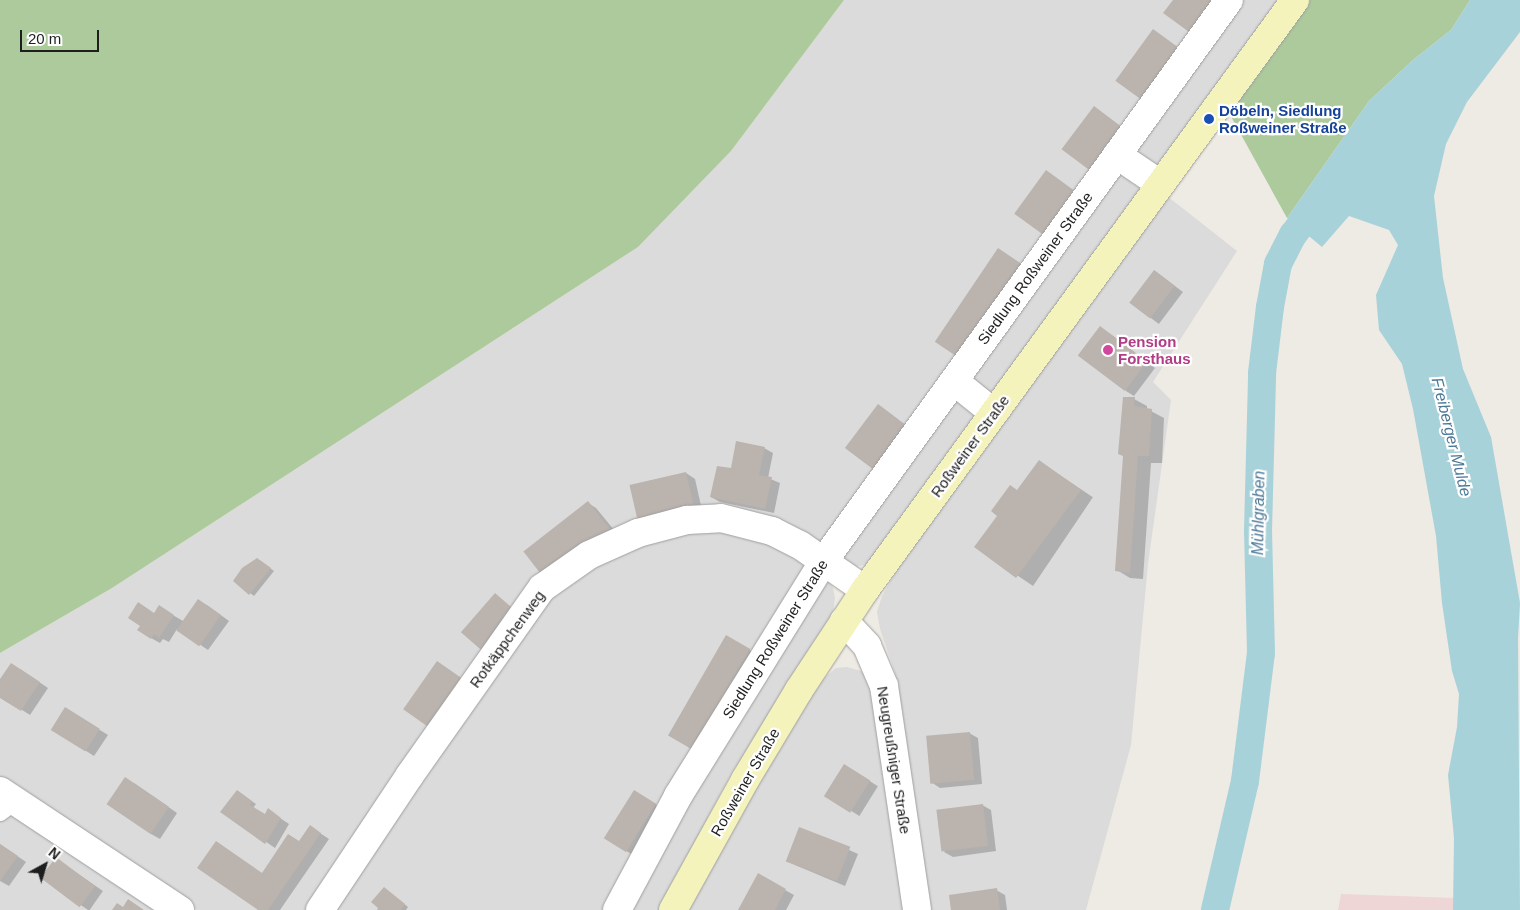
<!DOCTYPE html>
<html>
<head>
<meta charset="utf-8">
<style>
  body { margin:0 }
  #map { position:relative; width:1520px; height:910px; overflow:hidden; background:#eeeae4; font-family:Helvetica,sans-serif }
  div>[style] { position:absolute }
  .residential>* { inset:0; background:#dcdbdb }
  .commercial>* { inset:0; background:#eed5d6 }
  .forest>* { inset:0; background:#adca9c }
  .water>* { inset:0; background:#a8d2d9 }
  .shadow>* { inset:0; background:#0003; transform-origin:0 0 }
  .canal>* { height:28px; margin:-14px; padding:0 14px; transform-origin:14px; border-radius:14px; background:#a8d2d9 }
  .building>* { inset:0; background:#bbb3ae; transform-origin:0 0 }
  .roads { filter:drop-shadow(0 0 1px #9f9f9f) drop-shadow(0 0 1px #9f9f9f) }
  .lane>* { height:15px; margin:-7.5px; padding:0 7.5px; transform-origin:7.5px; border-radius:7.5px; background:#fff }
  .street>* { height:28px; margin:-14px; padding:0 14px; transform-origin:14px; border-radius:14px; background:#fff }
  .secondary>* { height:28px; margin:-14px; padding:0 14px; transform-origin:14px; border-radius:14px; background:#f5f3bc }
  .dots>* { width:14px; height:14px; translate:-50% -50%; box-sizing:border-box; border:2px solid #fff; border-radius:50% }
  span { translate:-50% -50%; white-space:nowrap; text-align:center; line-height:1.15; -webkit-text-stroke:4.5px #fff; paint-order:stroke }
  .transit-label { font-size:15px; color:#164399; font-weight:700 }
  .left { translate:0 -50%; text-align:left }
  .street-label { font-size:15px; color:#1e1e1e }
  .hotel-label { font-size:15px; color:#b23c85; font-weight:700 }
  .water-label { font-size:16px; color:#4b7897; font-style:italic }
  .north { position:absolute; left:20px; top:840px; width:50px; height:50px; -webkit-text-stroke:4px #fff; paint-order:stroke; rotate:39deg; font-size:14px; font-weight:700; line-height:20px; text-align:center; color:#1e1e1e }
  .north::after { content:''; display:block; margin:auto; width:18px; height:22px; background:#1e1e1e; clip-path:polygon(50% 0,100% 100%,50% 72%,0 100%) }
  .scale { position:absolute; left:20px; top:30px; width:79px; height:22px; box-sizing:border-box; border:2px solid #1e1e1e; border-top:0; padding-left:6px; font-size:15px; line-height:18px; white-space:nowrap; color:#1e1e1e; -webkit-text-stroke:4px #fff; paint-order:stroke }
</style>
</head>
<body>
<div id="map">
  <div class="residential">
    <i style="clip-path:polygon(844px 0,1278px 0,868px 564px,825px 574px,833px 588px,835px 598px,833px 613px,730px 776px,659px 910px,197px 910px,0 781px,0 653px,112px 588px,638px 247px,731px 151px)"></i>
    <i style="clip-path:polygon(1167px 196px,1237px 251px,1153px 382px,1171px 400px,1148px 564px,1131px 745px,1086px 910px,917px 910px,884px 686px,899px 685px,880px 629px,877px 612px,882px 596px,898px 568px)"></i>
    <i style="clip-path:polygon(847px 667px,861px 671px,872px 682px,909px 910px,687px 910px,755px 786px,815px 686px,836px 668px)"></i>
    <i style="clip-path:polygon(0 803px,163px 910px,0 910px)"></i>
  </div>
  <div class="commercial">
    <i style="clip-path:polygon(1341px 894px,1455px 898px,1453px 910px,1338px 910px)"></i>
  </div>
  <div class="forest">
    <i style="clip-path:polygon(0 0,844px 0,731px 151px,638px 247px,112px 588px,0 653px)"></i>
    <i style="clip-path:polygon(1309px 0,1470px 0,1451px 30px,1413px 60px,1369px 101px,1287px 218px,1228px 111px)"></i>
  </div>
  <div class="water">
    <i style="clip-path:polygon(1470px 0,1520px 0,1520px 32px,1467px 102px,1446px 144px,1434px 196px,1443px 278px,1463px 369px,1491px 437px,1520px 603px,1518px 638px,1520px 910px,1453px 910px,1454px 838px,1448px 775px,1457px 727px,1459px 694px,1452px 671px,1442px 603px,1436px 536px,1413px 409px,1402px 364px,1379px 330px,1376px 295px,1398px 245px,1389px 230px,1349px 216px,1322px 247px,1287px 218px,1369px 101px,1413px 60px,1451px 30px)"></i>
  </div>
  <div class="shadow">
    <i style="left:1155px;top:271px;width:35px;height:40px;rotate:37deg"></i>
    <i style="clip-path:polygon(1109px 333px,1155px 368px,1134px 396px,1126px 391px)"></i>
    <i style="clip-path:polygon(1134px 399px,1147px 406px,1147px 409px,1164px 418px,1162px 463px,1151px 463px,1143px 579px,1130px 578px,1117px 570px)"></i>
    <i style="clip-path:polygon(764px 448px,773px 453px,768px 478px,780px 483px,774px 513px,720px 502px,711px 497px,732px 470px)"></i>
    <i style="left:1039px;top:461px;width:65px;height:107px;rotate:34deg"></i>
    <i style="clip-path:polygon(686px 473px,695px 479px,702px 510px,647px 523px,638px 517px)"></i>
    <i style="clip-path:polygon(588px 503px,596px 508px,619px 536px,557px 586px)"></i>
    <i style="clip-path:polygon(262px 562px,274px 571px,254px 596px,234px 581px)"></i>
    <i style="clip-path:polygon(207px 605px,229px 621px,208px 650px,177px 629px,169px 642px,163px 639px,160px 643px,151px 638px,155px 614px,159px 607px,183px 621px)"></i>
    <i style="clip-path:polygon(740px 644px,762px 658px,702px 754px,688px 747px)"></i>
    <i style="clip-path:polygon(20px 669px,48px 688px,30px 715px,0 696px,0 681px)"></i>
    <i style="clip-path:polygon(74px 714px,108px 735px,94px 756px,52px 729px)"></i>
    <i style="clip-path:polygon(969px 733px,978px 738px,982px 784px,940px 788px,931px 782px)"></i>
    <i style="left:844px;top:765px;width:40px;height:35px;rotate:32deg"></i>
    <i style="clip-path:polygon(134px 783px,177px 813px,160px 839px,151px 834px)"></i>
    <i style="clip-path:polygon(241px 794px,256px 804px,253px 808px,265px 815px,268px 810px,289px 824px,275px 848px,237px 822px)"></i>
    <i style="clip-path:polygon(643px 796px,664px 810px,635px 856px,626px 851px)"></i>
    <i style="clip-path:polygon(982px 805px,991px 810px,996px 851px,953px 857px,944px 852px)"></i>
    <i style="clip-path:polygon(311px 827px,329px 839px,280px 910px,260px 910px,263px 874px,300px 843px)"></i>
    <i style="clip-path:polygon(800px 828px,858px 854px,845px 886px,795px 865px)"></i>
    <i style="clip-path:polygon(0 844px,26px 862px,9px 886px,0 881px)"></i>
    <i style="left:57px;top:859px;width:56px;height:24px;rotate:35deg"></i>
    <i style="clip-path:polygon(758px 875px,794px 895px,786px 910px,739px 910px)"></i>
    <i style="clip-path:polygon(996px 890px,1005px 895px,1007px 910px,952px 910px)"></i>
    <i style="clip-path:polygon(388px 891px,408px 907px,406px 910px,383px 910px)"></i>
  </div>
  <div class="canal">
    <i style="left:1215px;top:910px;width:132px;rotate:-76.9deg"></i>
    <i style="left:1245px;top:781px;width:129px;rotate:-82.9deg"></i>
    <i style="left:1261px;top:653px;width:122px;rotate:-91.4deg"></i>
    <i style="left:1258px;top:531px;width:158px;rotate:-88.5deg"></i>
    <i style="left:1262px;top:373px;width:66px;rotate:-83.1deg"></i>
    <i style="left:1270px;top:307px;width:44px;rotate:-79.5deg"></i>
    <i style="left:1278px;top:264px;width:33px;rotate:-63deg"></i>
    <i style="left:1293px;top:235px;width:26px;rotate:-53deg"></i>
    <i style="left:1309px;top:214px;width:21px;rotate:-43deg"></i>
  </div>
  <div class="building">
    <i style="clip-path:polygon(1173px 0,1223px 0,1196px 37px,1163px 13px)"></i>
    <i style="left:1153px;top:29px;width:39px;height:64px;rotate:36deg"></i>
    <i style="left:1094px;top:106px;width:39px;height:54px;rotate:37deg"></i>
    <i style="left:1046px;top:170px;width:39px;height:54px;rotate:36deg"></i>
    <i style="left:998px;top:248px;width:34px;height:113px;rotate:34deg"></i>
    <i style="left:1154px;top:270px;width:26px;height:41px;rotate:37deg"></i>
    <i style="left:1100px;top:326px;width:59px;height:37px;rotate:37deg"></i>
    <i style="clip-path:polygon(1123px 397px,1135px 397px,1134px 406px,1152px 409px,1149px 456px,1138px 456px,1130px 573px,1115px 571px,1123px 456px,1118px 454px)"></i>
    <i style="left:878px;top:404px;width:39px;height:55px;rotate:37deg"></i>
    <i style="clip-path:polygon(736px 441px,765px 447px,759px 475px,772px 477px,765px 509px,710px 497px,717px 466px,731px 468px)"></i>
    <i style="clip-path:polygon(1039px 460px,1081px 490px,1016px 578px,974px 547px,997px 516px,991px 511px,1010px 485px,1017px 490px)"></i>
    <i style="left:686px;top:472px;width:35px;height:58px;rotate:77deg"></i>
    <i style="left:588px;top:501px;width:37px;height:82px;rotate:52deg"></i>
    <i style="clip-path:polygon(257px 558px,271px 568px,249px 595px,233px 581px,242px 568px)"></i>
    <i style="left:495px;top:593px;width:32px;height:52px;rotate:41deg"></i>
    <i style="left:198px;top:599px;width:28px;height:38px;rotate:35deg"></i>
    <i style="clip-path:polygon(138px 602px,154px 613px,159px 605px,174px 615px,159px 638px,154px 634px,151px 639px,137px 630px,140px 626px,128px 618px)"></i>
    <i style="left:726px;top:635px;width:28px;height:116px;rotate:30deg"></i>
    <i style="left:437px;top:661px;width:32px;height:59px;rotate:35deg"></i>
    <i style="clip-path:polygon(11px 663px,40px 682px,21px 711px,0 698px,0 679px)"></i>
    <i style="left:65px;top:707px;width:41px;height:27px;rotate:32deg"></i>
    <i style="left:970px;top:732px;width:48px;height:44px;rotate:85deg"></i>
    <i style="left:844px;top:764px;width:31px;height:38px;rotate:32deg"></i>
    <i style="left:125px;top:777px;width:53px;height:33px;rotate:34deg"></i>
    <i style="clip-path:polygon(237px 790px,252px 801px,250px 805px,265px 814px,268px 808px,281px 818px,265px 844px,220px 812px)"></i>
    <i style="left:634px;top:790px;width:26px;height:57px;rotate:32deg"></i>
    <i style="left:983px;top:804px;width:42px;height:47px;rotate:83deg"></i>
    <i style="clip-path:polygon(310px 825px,321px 833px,268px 910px,258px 910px,197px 868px,216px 841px,262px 873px,288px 834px,299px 841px)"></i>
    <i style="left:799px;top:827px;width:55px;height:37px;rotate:21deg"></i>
    <i style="clip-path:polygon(0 844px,18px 856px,0 881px)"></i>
    <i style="left:56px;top:857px;width:49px;height:26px;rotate:37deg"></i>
    <i style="clip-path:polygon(758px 873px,786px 889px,775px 910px,738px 910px)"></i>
    <i style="clip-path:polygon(384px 887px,405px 904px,401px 910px,377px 910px,378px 908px,371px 902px)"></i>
    <i style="clip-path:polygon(997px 888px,1000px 910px,951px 910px,949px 895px)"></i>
    <i style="clip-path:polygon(128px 899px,144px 910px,112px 910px,117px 903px,123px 907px)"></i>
  </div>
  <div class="roads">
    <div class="lane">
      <i style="left:0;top:813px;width:20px;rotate:-37deg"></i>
    </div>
    <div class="street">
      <i style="left:1117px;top:155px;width:52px;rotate:34deg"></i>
      <i style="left:954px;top:381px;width:51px;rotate:38.7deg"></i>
      <i style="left:844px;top:621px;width:34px;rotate:47deg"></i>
      <i style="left:867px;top:646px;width:43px;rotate:67deg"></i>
      <i style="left:884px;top:686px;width:226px;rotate:81.6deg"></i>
      <i style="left:0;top:791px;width:216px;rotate:33.5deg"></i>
      <i style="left:320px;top:910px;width:162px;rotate:-56.3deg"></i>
      <i style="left:410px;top:775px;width:229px;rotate:-54.8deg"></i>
      <i style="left:542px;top:588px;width:57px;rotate:-35.1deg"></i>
      <i style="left:589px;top:555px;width:54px;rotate:-24.2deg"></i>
      <i style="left:638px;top:533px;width:51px;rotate:-14.9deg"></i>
      <i style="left:687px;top:520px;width:34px;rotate:-3deg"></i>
      <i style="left:721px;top:518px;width:53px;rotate:14.3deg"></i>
      <i style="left:772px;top:531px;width:31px;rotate:27deg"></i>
      <i style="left:800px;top:545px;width:79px;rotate:34.7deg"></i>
      <i style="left:617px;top:910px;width:129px;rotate:-61.8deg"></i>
      <i style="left:678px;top:796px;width:275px;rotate:-58.2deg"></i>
      <i style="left:823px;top:562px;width:693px;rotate:-54.15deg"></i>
    </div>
    <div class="secondary">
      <i style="left:673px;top:910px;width:149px;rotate:-61deg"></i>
      <i style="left:745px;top:780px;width:105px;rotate:-59deg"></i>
      <i style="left:799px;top:690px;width:120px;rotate:-56.6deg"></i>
      <i style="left:865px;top:590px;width:730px;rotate:-53.91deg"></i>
    </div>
  </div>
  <div class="dots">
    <i style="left:1209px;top:119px;background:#1a4fb4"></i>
    <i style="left:1108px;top:350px;background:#d1479c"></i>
  </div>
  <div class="transit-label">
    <span class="left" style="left:1219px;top:119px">Döbeln, Siedlung<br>Roßweiner Straße</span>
  </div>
  <div class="street-label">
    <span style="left:1035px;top:268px;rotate:-54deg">Siedlung Roßweiner Straße</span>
    <span style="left:970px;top:446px;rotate:-54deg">Roßweiner Straße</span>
    <span style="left:507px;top:639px;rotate:-54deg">Rotkäppchenweg</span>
    <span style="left:775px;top:639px;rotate:-58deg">Siedlung Roßweiner Straße</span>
    <span style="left:894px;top:760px;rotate:81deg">Neugreußniger Straße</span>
    <span style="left:745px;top:782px;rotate:-60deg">Roßweiner Straße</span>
  </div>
  <div class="hotel-label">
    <span class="left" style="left:1118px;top:350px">Pension<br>Forsthaus</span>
  </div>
  <div class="water-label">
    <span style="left:1451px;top:437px;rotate:76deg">Freiberger Mulde</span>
    <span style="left:1259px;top:513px;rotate:-89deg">Mühlgraben</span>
  </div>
  <div class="north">N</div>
  <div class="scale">20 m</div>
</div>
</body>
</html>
